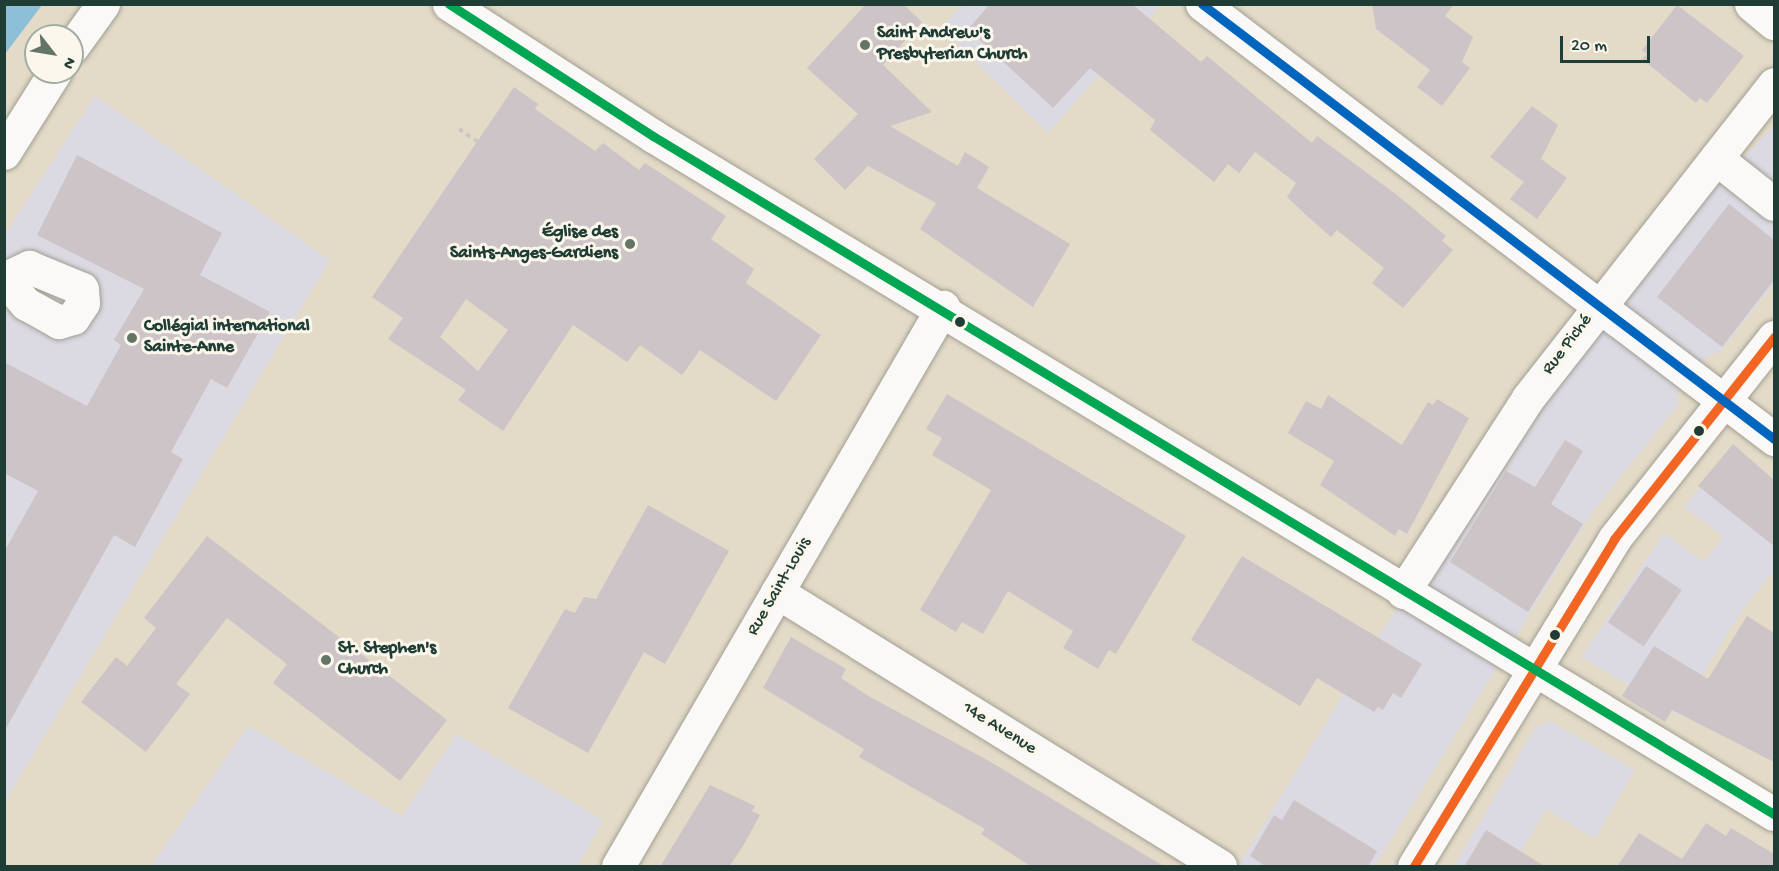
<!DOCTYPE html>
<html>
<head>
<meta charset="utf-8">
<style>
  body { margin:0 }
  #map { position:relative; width:1779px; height:871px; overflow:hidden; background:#e3dac7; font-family:"Gochi Hand",sans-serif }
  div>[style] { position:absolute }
  .built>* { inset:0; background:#dbd9e2 }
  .water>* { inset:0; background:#8cbfd8 }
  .building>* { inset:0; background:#cdc4c7; transform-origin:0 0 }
  .path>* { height:4px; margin-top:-2px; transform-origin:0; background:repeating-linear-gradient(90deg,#c9c9c4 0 4.5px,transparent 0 9px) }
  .roads { filter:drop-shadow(0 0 2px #a19f93) drop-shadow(0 0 2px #a19f93) }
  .minor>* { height:33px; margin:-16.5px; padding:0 16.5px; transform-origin:16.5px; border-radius:16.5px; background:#fbf9f7 }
  .bus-1>* { height:9px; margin:-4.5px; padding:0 4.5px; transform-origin:4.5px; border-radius:4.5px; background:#f26522 }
  .bus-2>* { height:9px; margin:-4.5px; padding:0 4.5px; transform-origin:4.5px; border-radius:4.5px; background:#00a651 }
  .bus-3>* { height:9px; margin:-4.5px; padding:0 4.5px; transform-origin:4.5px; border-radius:4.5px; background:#0065bd }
  .dots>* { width:16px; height:16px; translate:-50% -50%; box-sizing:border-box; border:3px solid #fbf7ec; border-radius:50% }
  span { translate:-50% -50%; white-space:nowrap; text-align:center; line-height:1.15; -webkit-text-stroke:6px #fbf7ec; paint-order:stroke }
  .poi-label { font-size:18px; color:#1f3d34; font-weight:700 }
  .left { translate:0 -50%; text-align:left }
  .right { translate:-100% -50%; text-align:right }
  .street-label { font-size:18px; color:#1f3d34 }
  .frame { position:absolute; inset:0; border:6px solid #1f3d34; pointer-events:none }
  .north { position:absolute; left:24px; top:24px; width:60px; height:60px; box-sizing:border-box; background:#fbf7ec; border:2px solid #a3ada2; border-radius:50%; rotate:121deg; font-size:16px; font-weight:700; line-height:24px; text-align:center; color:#1f3d34 }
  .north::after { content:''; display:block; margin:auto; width:21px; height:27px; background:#647467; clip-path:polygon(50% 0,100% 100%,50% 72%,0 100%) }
  .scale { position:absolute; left:1560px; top:36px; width:90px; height:27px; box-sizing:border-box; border:3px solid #1f3d34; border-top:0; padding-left:8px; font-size:18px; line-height:21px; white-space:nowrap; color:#1f3d34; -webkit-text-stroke:4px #fbf7ec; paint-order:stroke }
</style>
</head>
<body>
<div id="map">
  <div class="built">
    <i style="clip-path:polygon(1152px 4px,1157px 9px,1048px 133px,940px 27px,963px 5px)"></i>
    <i style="clip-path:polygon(95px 96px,330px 260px,5px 802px,5px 234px)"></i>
    <i style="clip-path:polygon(1774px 126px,1774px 284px,1720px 352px,1708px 356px,1677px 394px,1678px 405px,1591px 514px,1375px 866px,1238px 866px,1407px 591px,1598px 306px)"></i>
    <i style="clip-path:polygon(1733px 448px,1774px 480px,1774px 570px,1742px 611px,1677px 715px,1582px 657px,1664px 533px,1704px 562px,1723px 536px,1684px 507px)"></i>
    <i style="clip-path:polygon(1550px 721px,1635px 770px,1595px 839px,1546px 809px,1513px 866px,1454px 866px,1535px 728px)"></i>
    <i style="clip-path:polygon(248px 726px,402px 816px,457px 734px,603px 820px,578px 866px,151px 866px)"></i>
  </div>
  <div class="water">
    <i style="clip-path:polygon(5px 4px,42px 5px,5px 54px,4px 5px)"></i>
  </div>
  <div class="building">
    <i style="clip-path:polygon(866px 4px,903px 4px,922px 22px,883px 65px,932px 112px,890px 126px,958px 166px,965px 152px,989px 167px,977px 188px,1070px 244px,1033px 307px,920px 229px,936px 203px,868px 166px,845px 190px,814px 159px,858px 114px,807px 68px)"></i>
    <i style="clip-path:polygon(990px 4px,1132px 4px,1201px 62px,1207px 56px,1312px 143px,1317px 136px,1397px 195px,1446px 236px,1442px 241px,1453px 250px,1403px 308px,1372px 283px,1384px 268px,1337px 230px,1331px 237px,1305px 214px,1287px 197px,1296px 183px,1255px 152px,1239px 173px,1228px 164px,1214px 182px,1150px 130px,1155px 120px,1090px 68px,1053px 108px,968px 29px)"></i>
    <i style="clip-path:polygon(1372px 4px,1454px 4px,1445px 16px,1473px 37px,1462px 62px,1470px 68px,1442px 106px,1417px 87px,1430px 70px,1376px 29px)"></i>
    <i style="clip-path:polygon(1677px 5px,1744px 56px,1707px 103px,1700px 98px,1696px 103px,1642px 59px,1647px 54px,1642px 50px)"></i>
    <i style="clip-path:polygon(evenodd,514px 87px,538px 104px,535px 109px,595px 151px,603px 143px,639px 170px,645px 163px,726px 216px,711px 239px,754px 269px,746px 283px,821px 335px,776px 401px,700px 350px,682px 375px,640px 345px,627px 362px,573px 325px,503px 431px,458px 400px,466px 390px,388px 339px,403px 318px,372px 297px,514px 87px,466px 299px,508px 330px,478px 371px,440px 337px,466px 299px)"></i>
    <i style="clip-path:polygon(1532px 106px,1558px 125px,1541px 159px,1567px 178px,1537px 219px,1510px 199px,1524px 182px,1490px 157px)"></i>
    <i style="clip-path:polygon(77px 155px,222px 233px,200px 275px,270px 312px,227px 388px,211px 379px,171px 452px,183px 459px,135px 547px,114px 535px,4px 732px,4px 552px,38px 491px,4px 473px,4px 362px,87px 406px,121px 345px,114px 340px,144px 289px,37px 235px)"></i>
    <i style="clip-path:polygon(1729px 204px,1774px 240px,1774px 280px,1722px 347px,1657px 297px)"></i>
    <i style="clip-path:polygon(947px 394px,1186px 536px,1116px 654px,1109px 650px,1098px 669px,1063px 648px,1073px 631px,1008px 591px,983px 634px,962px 622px,956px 632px,920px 610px,991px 490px,932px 455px,942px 438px,926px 429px)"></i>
    <i style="clip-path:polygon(1328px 395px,1402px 445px,1428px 402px,1433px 405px,1437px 399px,1469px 418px,1407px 534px,1399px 529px,1395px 536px,1320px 485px,1334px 461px,1288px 433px,1306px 401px,1321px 409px)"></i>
    <i style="clip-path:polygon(1565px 440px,1583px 451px,1551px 504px,1583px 524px,1528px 612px,1450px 562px,1506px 471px,1535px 487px)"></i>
    <i style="clip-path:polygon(1733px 444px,1774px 480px,1774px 546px,1698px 486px)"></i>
    <i style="clip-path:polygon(648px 505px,729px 551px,665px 664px,644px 652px,588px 753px,508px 708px,565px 609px,575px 613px,584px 597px,596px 599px)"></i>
    <i style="clip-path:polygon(207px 536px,447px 720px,400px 781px,273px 683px,287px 664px,227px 618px,176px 684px,190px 694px,146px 752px,81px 702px,116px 657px,127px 666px,156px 628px,144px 618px)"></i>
    <i style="clip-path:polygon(1242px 556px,1422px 664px,1401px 698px,1393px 693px,1383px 710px,1378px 707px,1374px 712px,1317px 678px,1300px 706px,1191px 640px)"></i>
    <i style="left:1646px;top:566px;width:43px;height:68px;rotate:34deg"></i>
    <i style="clip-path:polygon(1747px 616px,1774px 633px,1774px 762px,1672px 710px,1665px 722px,1622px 696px,1654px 646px,1708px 679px)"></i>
    <i style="clip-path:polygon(791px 637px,846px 669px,841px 678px,870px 697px,989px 761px,1165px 867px,1032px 867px,981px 834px,985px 829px,859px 757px,864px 749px,763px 688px)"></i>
    <i style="clip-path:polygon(710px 785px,755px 806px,752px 811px,760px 815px,743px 846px,729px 867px,660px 867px)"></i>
    <i style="clip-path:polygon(1294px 800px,1377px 851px,1368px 867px,1267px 867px,1250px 856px,1274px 815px,1282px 820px)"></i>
    <i style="clip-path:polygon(1706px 823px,1726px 836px,1731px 828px,1774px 854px,1774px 867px,1617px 867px,1639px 833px,1682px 859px)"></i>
    <i style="clip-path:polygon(1486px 830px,1546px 867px,1464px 867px)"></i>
  </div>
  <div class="path">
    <i style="left:459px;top:129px;width:22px;rotate:34deg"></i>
  </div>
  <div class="roads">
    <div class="minor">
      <i style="left:449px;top:4px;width:243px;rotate:32.9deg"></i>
      <i style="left:653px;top:136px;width:1310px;rotate:31.17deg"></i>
      <i style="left:1202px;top:4px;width:719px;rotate:37.25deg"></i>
      <i style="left:1751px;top:4px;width:30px;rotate:40deg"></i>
      <i style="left:72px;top:47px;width:53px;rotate:-54.2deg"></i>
      <i style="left:4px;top:153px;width:96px;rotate:-57.8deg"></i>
      <i style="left:1716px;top:158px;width:74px;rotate:38.4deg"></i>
      <i style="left:29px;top:267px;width:57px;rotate:22.5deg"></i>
      <i style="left:82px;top:289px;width:14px;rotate:86deg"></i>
      <i style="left:83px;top:303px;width:18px;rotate:124deg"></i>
      <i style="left:73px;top:318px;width:15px;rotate:164deg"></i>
      <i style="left:59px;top:322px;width:38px;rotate:-151deg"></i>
      <i style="left:26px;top:304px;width:20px;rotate:-131deg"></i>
      <i style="left:13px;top:289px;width:15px;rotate:-86deg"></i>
      <i style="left:14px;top:274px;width:17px;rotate:-25deg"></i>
      <i style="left:777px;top:592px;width:521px;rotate:31.74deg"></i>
      <i style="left:1403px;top:592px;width:231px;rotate:-57.2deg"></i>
      <i style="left:1528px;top:398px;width:399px;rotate:-51.9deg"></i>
      <i style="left:618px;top:866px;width:647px;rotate:-59.83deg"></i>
      <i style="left:1414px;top:866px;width:383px;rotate:-58.5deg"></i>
      <i style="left:1614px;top:539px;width:258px;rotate:-51.6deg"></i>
    </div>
  </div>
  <div class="bus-1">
    <i style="left:1414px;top:866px;width:383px;rotate:-58.5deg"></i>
    <i style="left:1614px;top:539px;width:258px;rotate:-51.6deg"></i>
  </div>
  <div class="bus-2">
    <i style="left:449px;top:4px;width:243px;rotate:32.9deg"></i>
    <i style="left:653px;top:136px;width:1310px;rotate:31.17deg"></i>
  </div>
  <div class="bus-3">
    <i style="left:1202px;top:4px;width:719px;rotate:37.25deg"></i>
  </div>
  <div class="dots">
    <i style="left:865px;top:45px;background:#647467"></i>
    <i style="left:630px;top:244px;background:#647467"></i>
    <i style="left:960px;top:322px;background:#1f3d34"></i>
    <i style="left:132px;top:338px;background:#647467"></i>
    <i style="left:1699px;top:431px;background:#1f3d34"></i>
    <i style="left:1555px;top:635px;background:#1f3d34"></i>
    <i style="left:326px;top:660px;background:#647467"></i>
  </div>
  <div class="poi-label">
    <span class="left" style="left:877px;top:45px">Saint Andrew's<br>Presbyterian Church</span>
    <span class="right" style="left:618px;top:244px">Église des<br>Saints-Anges-Gardiens</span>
    <span class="left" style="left:144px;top:338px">Collégial international<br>Sainte-Anne</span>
    <span class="left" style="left:338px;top:660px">St. Stephen's<br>Church</span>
  </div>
  <div class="street-label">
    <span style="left:1568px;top:345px;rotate:-53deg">Rue Piché</span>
    <span style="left:780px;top:587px;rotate:-60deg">Rue Saint-Louis</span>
    <span style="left:999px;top:729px;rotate:32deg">14e Avenue</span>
  </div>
  <div class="frame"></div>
  <div class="north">N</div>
  <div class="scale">20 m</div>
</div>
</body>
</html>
